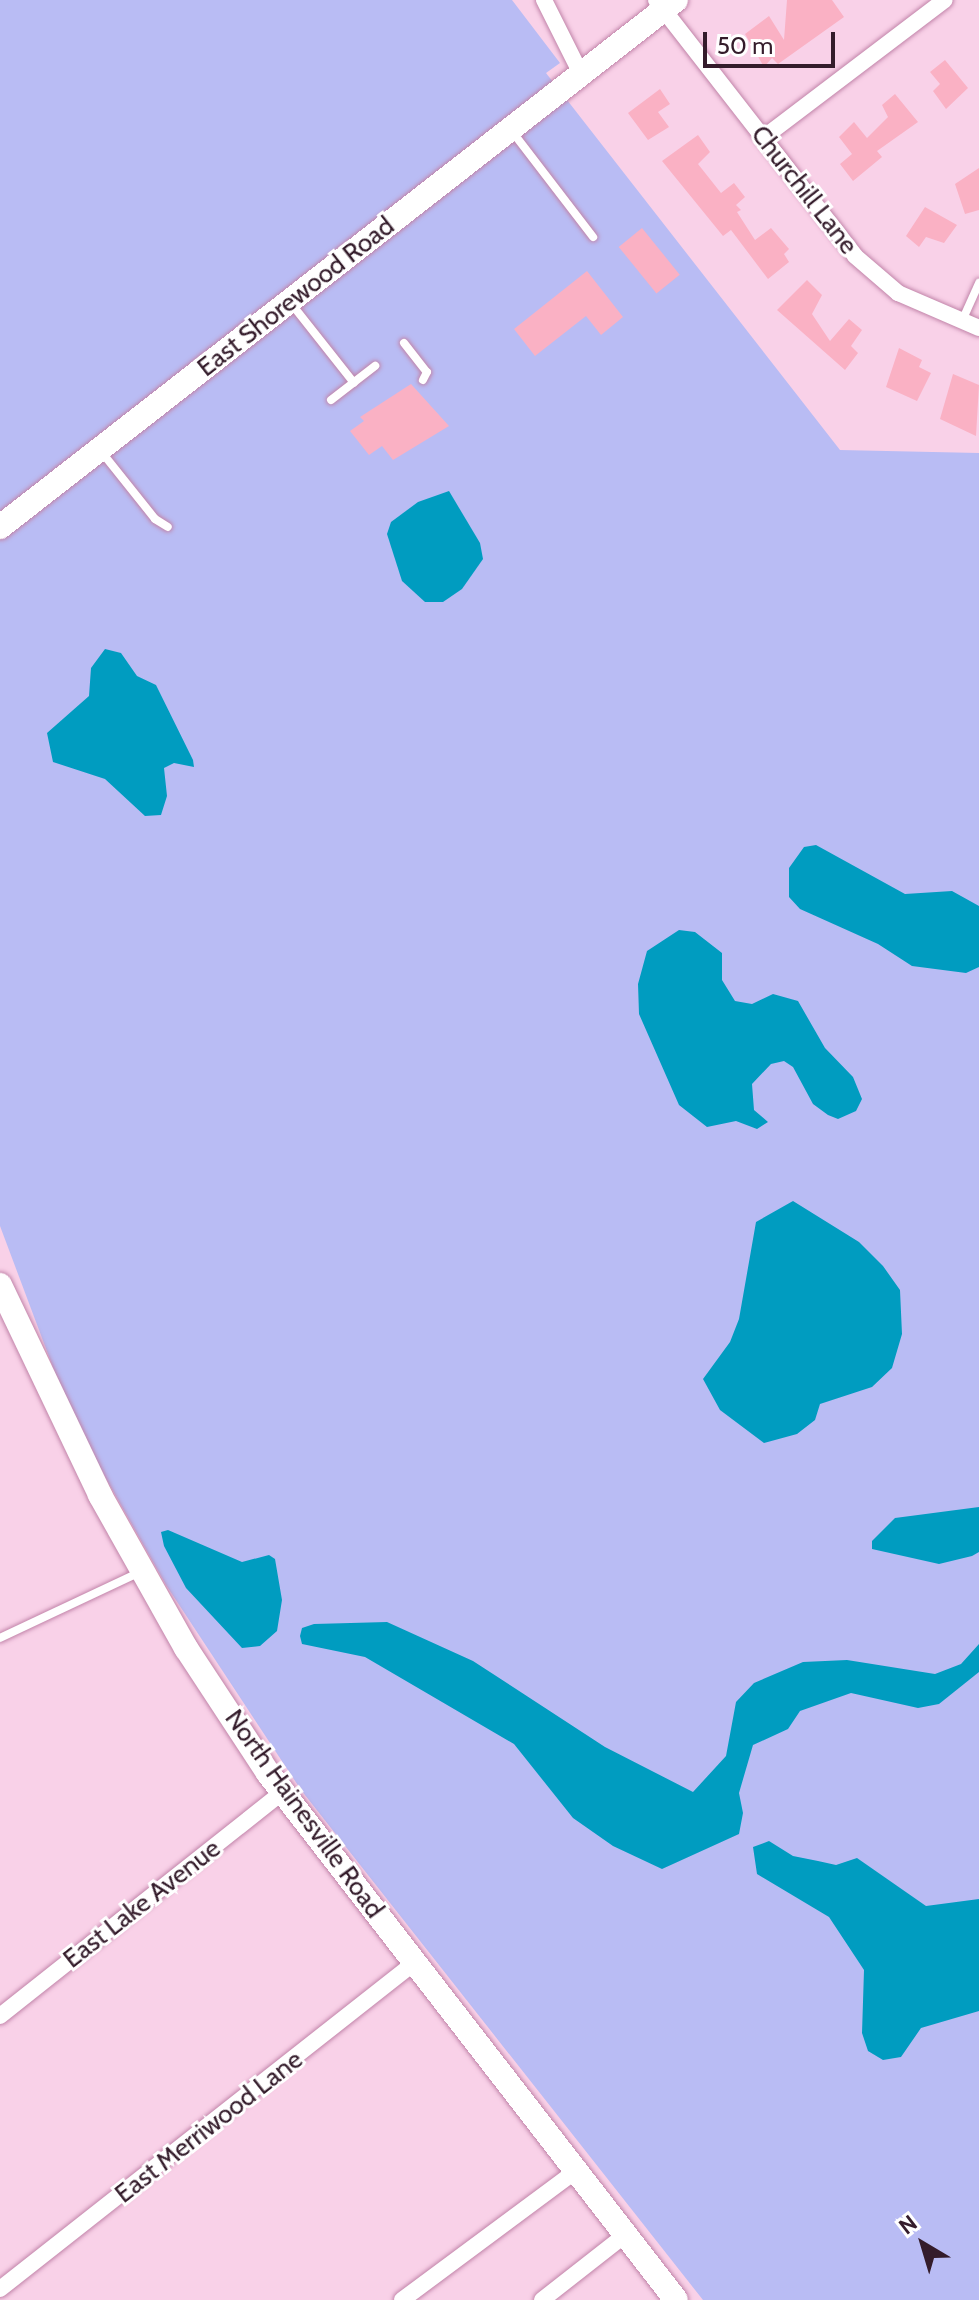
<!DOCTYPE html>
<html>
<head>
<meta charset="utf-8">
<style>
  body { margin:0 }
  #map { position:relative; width:979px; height:2300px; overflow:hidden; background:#f9d1e8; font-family:Cabin,sans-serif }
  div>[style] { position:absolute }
  .green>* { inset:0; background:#b9bcf4 }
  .water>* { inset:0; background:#009cc0 }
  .building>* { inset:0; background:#fab1c4; transform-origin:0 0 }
  .roads { filter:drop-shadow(0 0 2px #c184a9) drop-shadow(0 0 2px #c184a9) }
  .service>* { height:8px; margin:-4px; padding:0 4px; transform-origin:4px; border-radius:4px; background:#fff }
  .minor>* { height:16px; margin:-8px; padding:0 8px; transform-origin:8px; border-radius:8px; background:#fff }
  .secondary>* { height:24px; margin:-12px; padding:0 12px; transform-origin:12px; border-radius:12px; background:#fff }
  span { translate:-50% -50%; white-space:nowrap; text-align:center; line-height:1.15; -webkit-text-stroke:6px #fff; paint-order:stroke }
  .street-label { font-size:26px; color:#341c2b }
  .north { position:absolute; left:883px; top:2204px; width:80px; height:80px; -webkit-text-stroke:6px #fff; paint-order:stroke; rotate:322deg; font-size:22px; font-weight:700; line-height:32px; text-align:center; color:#341c2b }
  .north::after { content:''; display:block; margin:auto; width:28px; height:36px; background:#341c2b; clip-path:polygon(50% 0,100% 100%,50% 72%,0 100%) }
  .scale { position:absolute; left:703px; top:32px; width:132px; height:36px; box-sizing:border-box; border:4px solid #341c2b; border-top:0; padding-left:10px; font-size:24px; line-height:28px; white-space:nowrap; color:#341c2b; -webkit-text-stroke:6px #fff; paint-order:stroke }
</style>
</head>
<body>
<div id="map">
  <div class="green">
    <i style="clip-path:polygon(0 0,512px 0,560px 63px,546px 73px,840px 450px,979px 453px,979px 2300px,703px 2300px,301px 1790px,166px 1585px,95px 1459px,54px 1370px,0 1226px)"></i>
  </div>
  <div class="water">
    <i style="clip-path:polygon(449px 491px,480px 543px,483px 559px,462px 589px,443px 602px,425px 602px,402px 581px,387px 534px,391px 522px,418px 502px)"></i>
    <i style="clip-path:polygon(105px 649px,121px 653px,137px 676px,156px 685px,193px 760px,194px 767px,174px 763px,164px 768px,167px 796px,161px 815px,145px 816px,105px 779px,53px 762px,47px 733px,89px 696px,91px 668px)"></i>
    <i style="clip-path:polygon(816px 845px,905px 894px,952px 891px,979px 906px,979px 967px,966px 973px,912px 966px,878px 944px,800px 909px,789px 897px,789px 868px,804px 847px)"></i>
    <i style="clip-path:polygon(679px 930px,695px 932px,722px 953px,722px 980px,735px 1001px,752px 1004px,773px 994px,798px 1001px,825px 1048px,853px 1077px,862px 1099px,856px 1111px,838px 1119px,828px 1115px,813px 1104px,793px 1067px,784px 1061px,771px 1064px,752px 1084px,754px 1110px,768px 1122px,757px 1129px,736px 1121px,707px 1127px,679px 1105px,639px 1014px,638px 984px,647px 951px)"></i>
    <i style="clip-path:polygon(793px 1201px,859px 1242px,883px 1266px,900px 1290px,902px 1334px,892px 1368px,872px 1387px,820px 1404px,815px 1420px,797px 1434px,764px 1443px,720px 1410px,703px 1379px,730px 1342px,739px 1319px,756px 1222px)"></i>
    <i style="clip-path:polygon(979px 1507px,979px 1552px,972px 1556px,939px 1564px,872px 1549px,872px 1541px,895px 1518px)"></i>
    <i style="clip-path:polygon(168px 1530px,242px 1562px,269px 1555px,275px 1559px,282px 1600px,277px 1631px,260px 1646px,242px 1648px,186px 1588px,164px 1546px,161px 1532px)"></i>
    <i style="clip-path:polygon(387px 1622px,473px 1661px,605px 1747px,693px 1792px,726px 1756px,736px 1702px,754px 1683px,803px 1662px,847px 1660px,935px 1674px,961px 1664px,979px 1644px,979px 1672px,939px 1704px,918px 1708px,851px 1693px,800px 1711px,788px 1729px,753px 1745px,739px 1793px,743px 1813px,739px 1834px,662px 1869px,613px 1846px,573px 1818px,514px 1744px,365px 1657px,302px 1644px,300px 1636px,302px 1628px,314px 1624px)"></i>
    <i style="clip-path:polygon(769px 1841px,793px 1856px,818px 1861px,836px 1865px,857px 1858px,926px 1906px,979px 1899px,979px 2011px,921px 2028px,901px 2057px,883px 2060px,868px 2051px,862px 2033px,864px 1970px,829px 1917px,757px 1874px,753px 1847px)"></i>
  </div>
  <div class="building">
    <i style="clip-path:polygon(787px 0,832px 0,844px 17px,778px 64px,772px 58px,764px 67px,745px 34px,769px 16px,784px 40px)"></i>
    <i style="clip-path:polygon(945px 60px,968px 88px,946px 109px,933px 91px,940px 84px,930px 72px)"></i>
    <i style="clip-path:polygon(660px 89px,670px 104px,658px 112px,669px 127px,648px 140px,628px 113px)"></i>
    <i style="clip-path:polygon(895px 94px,918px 122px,877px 151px,882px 157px,853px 181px,840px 164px,852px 154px,839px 137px,854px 122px,867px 138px,888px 117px,882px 105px)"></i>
    <i style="clip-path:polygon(698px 135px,710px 152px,698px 164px,721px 193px,734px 183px,745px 197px,736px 205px,741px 210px,737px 212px,755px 240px,771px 228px,789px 249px,784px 254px,789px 262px,768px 279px,731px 230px,723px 236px,662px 161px)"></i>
    <i style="clip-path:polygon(979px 168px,979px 210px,965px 214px,955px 184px)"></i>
    <i style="clip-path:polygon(925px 207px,957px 225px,944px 243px,926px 237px,919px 247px,906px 236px)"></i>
    <i style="left:642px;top:228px;width:60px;height:30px;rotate:51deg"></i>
    <i style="clip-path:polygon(587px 271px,623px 317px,601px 335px,586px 316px,535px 356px,514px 329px)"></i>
    <i style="clip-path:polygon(807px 280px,822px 295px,812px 314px,830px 341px,849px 319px,862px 330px,851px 346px,858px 353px,845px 370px,777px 310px)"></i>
    <i style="clip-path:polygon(899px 348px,922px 360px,919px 367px,931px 373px,917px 401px,886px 387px)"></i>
    <i style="clip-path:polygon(953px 374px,979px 385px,976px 436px,940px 419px)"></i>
    <i style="clip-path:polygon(411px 384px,449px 426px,393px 460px,382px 446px,369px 455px,350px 431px,364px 421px,360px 417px)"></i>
  </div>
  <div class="roads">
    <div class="service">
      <i style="left:511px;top:130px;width:135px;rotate:52.5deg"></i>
      <i style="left:290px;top:302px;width:103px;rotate:51.7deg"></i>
      <i style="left:962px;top:321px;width:42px;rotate:-65.9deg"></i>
      <i style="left:404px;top:343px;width:37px;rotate:52deg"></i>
      <i style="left:427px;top:372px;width:9px;rotate:117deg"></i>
      <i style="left:331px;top:400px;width:56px;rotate:-37.7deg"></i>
      <i style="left:100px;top:450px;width:88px;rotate:51.4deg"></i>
      <i style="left:155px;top:519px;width:15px;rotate:32deg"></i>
      <i style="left:0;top:1638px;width:153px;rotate:-25.2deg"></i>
    </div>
    <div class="minor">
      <i style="left:544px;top:0;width:83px;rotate:63.4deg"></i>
      <i style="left:656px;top:0;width:324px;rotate:52.1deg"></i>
      <i style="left:855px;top:256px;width:57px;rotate:40.7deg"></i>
      <i style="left:898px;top:293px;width:88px;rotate:23.4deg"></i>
      <i style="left:763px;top:138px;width:228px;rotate:-37.2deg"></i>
      <i style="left:0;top:2016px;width:361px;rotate:-38.4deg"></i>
      <i style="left:0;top:2289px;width:527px;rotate:-38.22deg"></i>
      <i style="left:402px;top:2300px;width:217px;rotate:-36.6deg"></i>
      <i style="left:542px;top:2300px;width:105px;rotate:-38.1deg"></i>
    </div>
    <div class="secondary">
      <i style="left:0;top:527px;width:857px;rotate:-37.94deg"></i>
      <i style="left:0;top:1285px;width:233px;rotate:64.5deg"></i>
      <i style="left:100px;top:1495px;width:176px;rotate:60.7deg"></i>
      <i style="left:186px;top:1648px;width:149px;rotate:56.7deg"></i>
      <i style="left:268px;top:1773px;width:666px;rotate:52.25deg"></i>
    </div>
  </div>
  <div class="street-label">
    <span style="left:804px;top:190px;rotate:52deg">Churchill Lane</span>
    <span style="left:296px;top:297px;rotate:-38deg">East Shorewood Road</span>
    <span style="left:304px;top:1814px;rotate:54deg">North Hainesville Road</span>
    <span style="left:142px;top:1904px;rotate:-38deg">East Lake Avenue</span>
    <span style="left:209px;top:2127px;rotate:-38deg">East Merriwood Lane</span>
  </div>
  <div class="north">N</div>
  <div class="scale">50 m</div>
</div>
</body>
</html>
